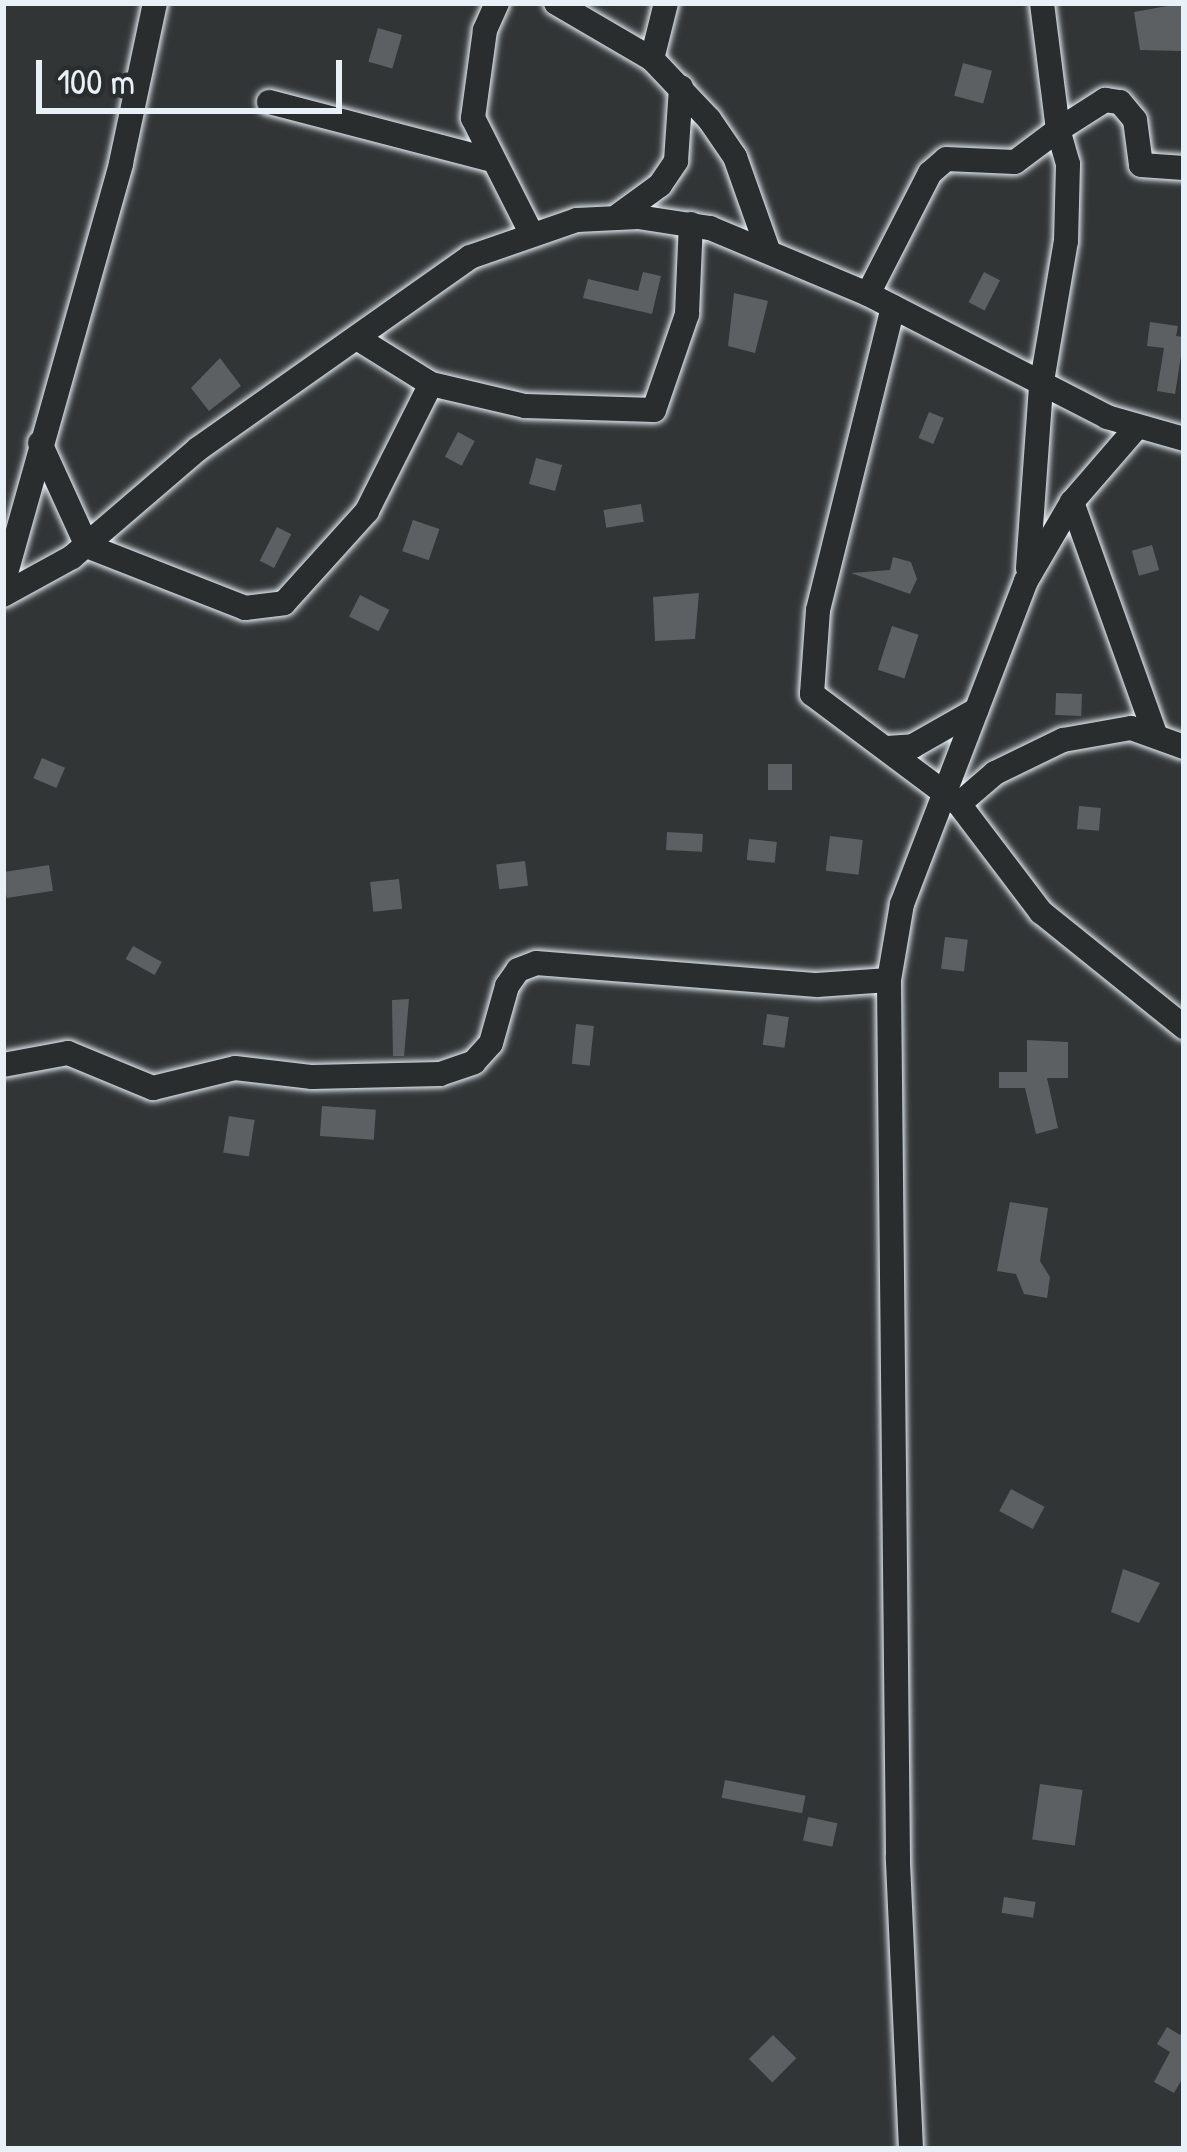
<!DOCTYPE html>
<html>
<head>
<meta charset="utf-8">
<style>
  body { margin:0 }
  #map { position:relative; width:1187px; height:2152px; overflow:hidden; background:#323536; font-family:"Patrick Hand",sans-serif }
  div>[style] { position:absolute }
  .building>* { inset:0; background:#5c6063; transform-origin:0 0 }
  .roads { filter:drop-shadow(0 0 3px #e8f1f8) drop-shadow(0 0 3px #e8f1f8) }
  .minor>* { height:24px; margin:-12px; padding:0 12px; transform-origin:12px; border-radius:12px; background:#2a2d2e }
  span { translate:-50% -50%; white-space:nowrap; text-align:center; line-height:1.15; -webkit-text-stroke:10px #2a2d2e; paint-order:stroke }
  .frame { position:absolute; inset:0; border:6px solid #e8f1f8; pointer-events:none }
  .scale { position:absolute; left:36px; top:60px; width:306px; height:54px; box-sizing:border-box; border:6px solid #e8f1f8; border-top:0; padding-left:15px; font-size:36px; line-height:42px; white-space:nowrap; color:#e8f1f8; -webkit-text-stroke:9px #2a2d2e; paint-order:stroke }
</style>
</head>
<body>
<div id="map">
  <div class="building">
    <i style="clip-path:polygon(1184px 3px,1181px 51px,1140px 50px,1134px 12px)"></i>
    <i style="left:378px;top:28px;width:25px;height:35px;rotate:16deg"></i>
    <i style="left:963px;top:63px;width:30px;height:34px;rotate:15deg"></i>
    <i style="clip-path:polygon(643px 272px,661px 276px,652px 314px,583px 298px,588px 279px,638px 291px)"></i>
    <i style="left:984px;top:272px;width:18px;height:34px;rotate:27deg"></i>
    <i style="clip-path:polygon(734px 293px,768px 301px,755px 353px,728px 346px)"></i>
    <i style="clip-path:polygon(1150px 322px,1178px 326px,1176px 336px,1184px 337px,1175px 394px,1157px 391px,1164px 348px,1147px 346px)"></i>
    <i style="clip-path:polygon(220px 358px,241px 386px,209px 411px,191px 388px)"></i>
    <i style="left:929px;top:412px;width:16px;height:28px;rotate:22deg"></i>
    <i style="left:458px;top:432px;width:19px;height:28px;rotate:28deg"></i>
    <i style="left:536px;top:458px;width:27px;height:27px;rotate:15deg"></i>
    <i style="left:641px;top:504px;width:18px;height:38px;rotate:81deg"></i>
    <i style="left:413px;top:520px;width:28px;height:33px;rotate:19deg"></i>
    <i style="left:277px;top:527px;width:16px;height:38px;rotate:27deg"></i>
    <i style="left:1152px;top:545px;width:26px;height:21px;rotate:74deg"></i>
    <i style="clip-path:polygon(893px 557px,911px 562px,917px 579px,910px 594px,851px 573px,890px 570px)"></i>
    <i style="clip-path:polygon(699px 593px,695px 639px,655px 641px,653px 597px)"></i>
    <i style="left:360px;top:595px;width:33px;height:24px;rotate:27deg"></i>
    <i style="left:892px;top:626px;width:28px;height:46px;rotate:18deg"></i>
    <i style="left:1056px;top:693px;width:26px;height:22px;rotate:2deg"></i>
    <i style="left:42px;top:758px;width:25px;height:22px;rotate:23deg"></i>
    <i style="left:768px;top:764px;width:24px;height:26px"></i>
    <i style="left:1079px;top:806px;width:22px;height:23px;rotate:5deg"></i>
    <i style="left:667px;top:832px;width:36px;height:18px;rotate:3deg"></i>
    <i style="left:830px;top:836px;width:33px;height:35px;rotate:7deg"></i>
    <i style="left:749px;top:839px;width:28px;height:21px;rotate:6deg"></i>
    <i style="left:525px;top:861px;width:25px;height:29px;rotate:83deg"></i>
    <i style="left:49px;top:865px;width:26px;height:47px;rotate:81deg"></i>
    <i style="left:399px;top:879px;width:30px;height:29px;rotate:84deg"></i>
    <i style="left:945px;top:937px;width:23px;height:32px;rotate:7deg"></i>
    <i style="left:133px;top:946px;width:33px;height:15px;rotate:29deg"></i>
    <i style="clip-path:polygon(409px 999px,404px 1056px,393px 1056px,392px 1000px)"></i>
    <i style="left:767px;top:1014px;width:22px;height:31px;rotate:8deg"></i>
    <i style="left:576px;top:1024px;width:18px;height:40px;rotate:6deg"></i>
    <i style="clip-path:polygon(1027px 1040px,1068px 1042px,1068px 1078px,1047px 1078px,1058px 1128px,1036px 1134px,1025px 1088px,999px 1088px,999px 1072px,1027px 1072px)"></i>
    <i style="left:322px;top:1106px;width:54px;height:30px;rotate:4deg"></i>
    <i style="left:229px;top:1116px;width:26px;height:37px;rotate:9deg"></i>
    <i style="clip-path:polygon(1010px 1202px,1048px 1208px,1040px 1261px,1050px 1277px,1047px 1298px,1024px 1294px,1016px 1274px,997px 1271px)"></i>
    <i style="left:1011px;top:1489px;width:38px;height:25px;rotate:28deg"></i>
    <i style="clip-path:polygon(1123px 1569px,1160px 1583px,1139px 1623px,1111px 1612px)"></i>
    <i style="left:725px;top:1780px;width:82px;height:18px;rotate:11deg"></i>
    <i style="left:1040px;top:1784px;width:43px;height:56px;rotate:8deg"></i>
    <i style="left:808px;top:1817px;width:30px;height:24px;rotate:12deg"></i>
    <i style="left:1004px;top:1897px;width:32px;height:16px;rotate:9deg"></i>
    <i style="clip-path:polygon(1167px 2027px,1180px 2035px,1184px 2027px,1184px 2076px,1174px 2093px,1154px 2082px,1170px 2052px,1157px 2044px)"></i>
    <i style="left:773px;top:2035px;width:33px;height:34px;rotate:45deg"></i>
  </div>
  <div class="roads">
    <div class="minor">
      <i style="left:497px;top:3px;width:30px;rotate:114deg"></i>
      <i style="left:485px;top:30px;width:89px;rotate:97.8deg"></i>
      <i style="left:473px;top:118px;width:129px;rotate:63.2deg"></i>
      <i style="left:556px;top:3px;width:111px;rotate:30.3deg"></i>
      <i style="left:652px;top:59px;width:83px;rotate:46.5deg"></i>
      <i style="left:709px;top:119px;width:46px;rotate:55.6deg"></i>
      <i style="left:735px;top:157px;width:99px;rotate:70.5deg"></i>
      <i style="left:652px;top:59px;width:58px;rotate:-76deg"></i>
      <i style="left:269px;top:102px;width:230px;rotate:14.6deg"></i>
      <i style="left:619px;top:215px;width:51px;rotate:-36.2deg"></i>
      <i style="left:660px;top:185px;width:29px;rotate:-56deg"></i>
      <i style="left:676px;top:161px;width:74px;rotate:-86.1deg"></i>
      <i style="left:868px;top:294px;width:136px;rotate:-62.9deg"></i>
      <i style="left:930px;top:173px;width:21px;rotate:-41deg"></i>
      <i style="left:946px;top:159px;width:69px;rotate:2.5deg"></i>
      <i style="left:1015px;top:162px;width:54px;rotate:-36.7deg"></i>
      <i style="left:1058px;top:130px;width:128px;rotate:-97.2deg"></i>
      <i style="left:893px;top:307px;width:312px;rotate:103.9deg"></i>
      <i style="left:818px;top:610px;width:84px;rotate:94.1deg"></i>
      <i style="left:812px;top:694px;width:184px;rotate:36.8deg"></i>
      <i style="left:959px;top:804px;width:48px;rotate:-40.7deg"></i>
      <i style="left:995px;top:773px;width:76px;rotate:-25.9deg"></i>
      <i style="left:1063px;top:740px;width:69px;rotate:-10deg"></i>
      <i style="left:1131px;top:728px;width:56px;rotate:19.7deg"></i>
      <i style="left:357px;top:338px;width:87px;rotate:31.9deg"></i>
      <i style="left:431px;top:384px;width:97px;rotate:13.2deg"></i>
      <i style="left:525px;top:406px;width:129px;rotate:1.8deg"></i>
      <i style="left:654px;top:410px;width:102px;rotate:-71deg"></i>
      <i style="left:687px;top:314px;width:90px;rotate:-87.5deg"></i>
      <i style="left:40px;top:443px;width:113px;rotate:65.5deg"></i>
      <i style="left:87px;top:546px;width:170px;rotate:21.4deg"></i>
      <i style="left:245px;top:608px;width:39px;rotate:-7deg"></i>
      <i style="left:284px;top:603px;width:124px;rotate:-47.9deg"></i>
      <i style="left:367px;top:511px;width:142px;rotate:-63.3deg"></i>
      <i style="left:1072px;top:502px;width:246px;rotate:70.3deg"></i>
      <i style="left:1028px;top:568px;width:181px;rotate:-85.9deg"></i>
      <i style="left:1041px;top:387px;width:148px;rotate:-80.3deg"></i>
      <i style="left:1066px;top:241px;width:77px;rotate:-88.5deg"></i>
      <i style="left:1068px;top:164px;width:35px;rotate:-106deg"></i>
      <i style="left:1058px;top:130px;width:56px;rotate:-32.6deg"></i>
      <i style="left:1105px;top:100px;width:15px;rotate:8deg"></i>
      <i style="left:1120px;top:102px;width:23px;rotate:50deg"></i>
      <i style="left:1135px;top:120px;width:45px;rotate:82.4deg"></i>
      <i style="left:1141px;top:165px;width:43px;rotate:4deg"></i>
      <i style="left:3px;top:584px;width:437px;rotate:-74.3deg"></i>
      <i style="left:121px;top:163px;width:164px;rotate:-78deg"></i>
      <i style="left:3px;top:595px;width:79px;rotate:-28.8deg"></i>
      <i style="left:72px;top:557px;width:166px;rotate:-40.6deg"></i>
      <i style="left:198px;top:449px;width:333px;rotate:-35.2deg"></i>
      <i style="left:470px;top:257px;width:113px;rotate:-19.1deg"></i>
      <i style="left:577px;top:220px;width:61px;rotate:-2.8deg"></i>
      <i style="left:638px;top:217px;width:73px;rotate:8.7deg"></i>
      <i style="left:710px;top:228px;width:171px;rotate:22.7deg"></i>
      <i style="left:868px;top:294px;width:269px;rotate:27.2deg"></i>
      <i style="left:1107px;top:417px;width:80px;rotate:15.9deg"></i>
      <i style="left:887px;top:748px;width:26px;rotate:-4deg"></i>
      <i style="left:913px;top:746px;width:73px;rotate:-29.7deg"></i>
      <i style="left:959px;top:804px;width:136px;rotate:52.8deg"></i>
      <i style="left:1041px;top:912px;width:184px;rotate:38.8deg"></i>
      <i style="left:3px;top:1065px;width:66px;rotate:-10.5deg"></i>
      <i style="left:68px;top:1053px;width:92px;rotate:22.4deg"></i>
      <i style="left:153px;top:1088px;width:84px;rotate:-13.7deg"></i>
      <i style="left:235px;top:1068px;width:78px;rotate:6.7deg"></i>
      <i style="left:312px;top:1077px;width:128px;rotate:-1.3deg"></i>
      <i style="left:440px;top:1074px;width:36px;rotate:-19deg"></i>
      <i style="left:474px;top:1062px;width:25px;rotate:-48deg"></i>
      <i style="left:491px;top:1043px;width:59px;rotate:-74.3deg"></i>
      <i style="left:507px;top:986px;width:19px;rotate:-55deg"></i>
      <i style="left:518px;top:970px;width:19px;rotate:-21deg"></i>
      <i style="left:536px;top:963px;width:282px;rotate:4.5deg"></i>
      <i style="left:817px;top:985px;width:72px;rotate:-4deg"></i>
      <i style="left:911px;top:2149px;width:291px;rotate:-92.6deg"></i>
      <i style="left:898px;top:1858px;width:878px;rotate:-90.59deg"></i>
      <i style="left:889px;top:980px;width:77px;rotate:-80.3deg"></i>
      <i style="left:902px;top:904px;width:346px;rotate:-69deg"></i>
      <i style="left:1026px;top:581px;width:91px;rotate:-59.8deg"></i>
      <i style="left:1072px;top:502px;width:98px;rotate:-49.1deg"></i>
    </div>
  </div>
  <div class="frame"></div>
  <div class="scale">100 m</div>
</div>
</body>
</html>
